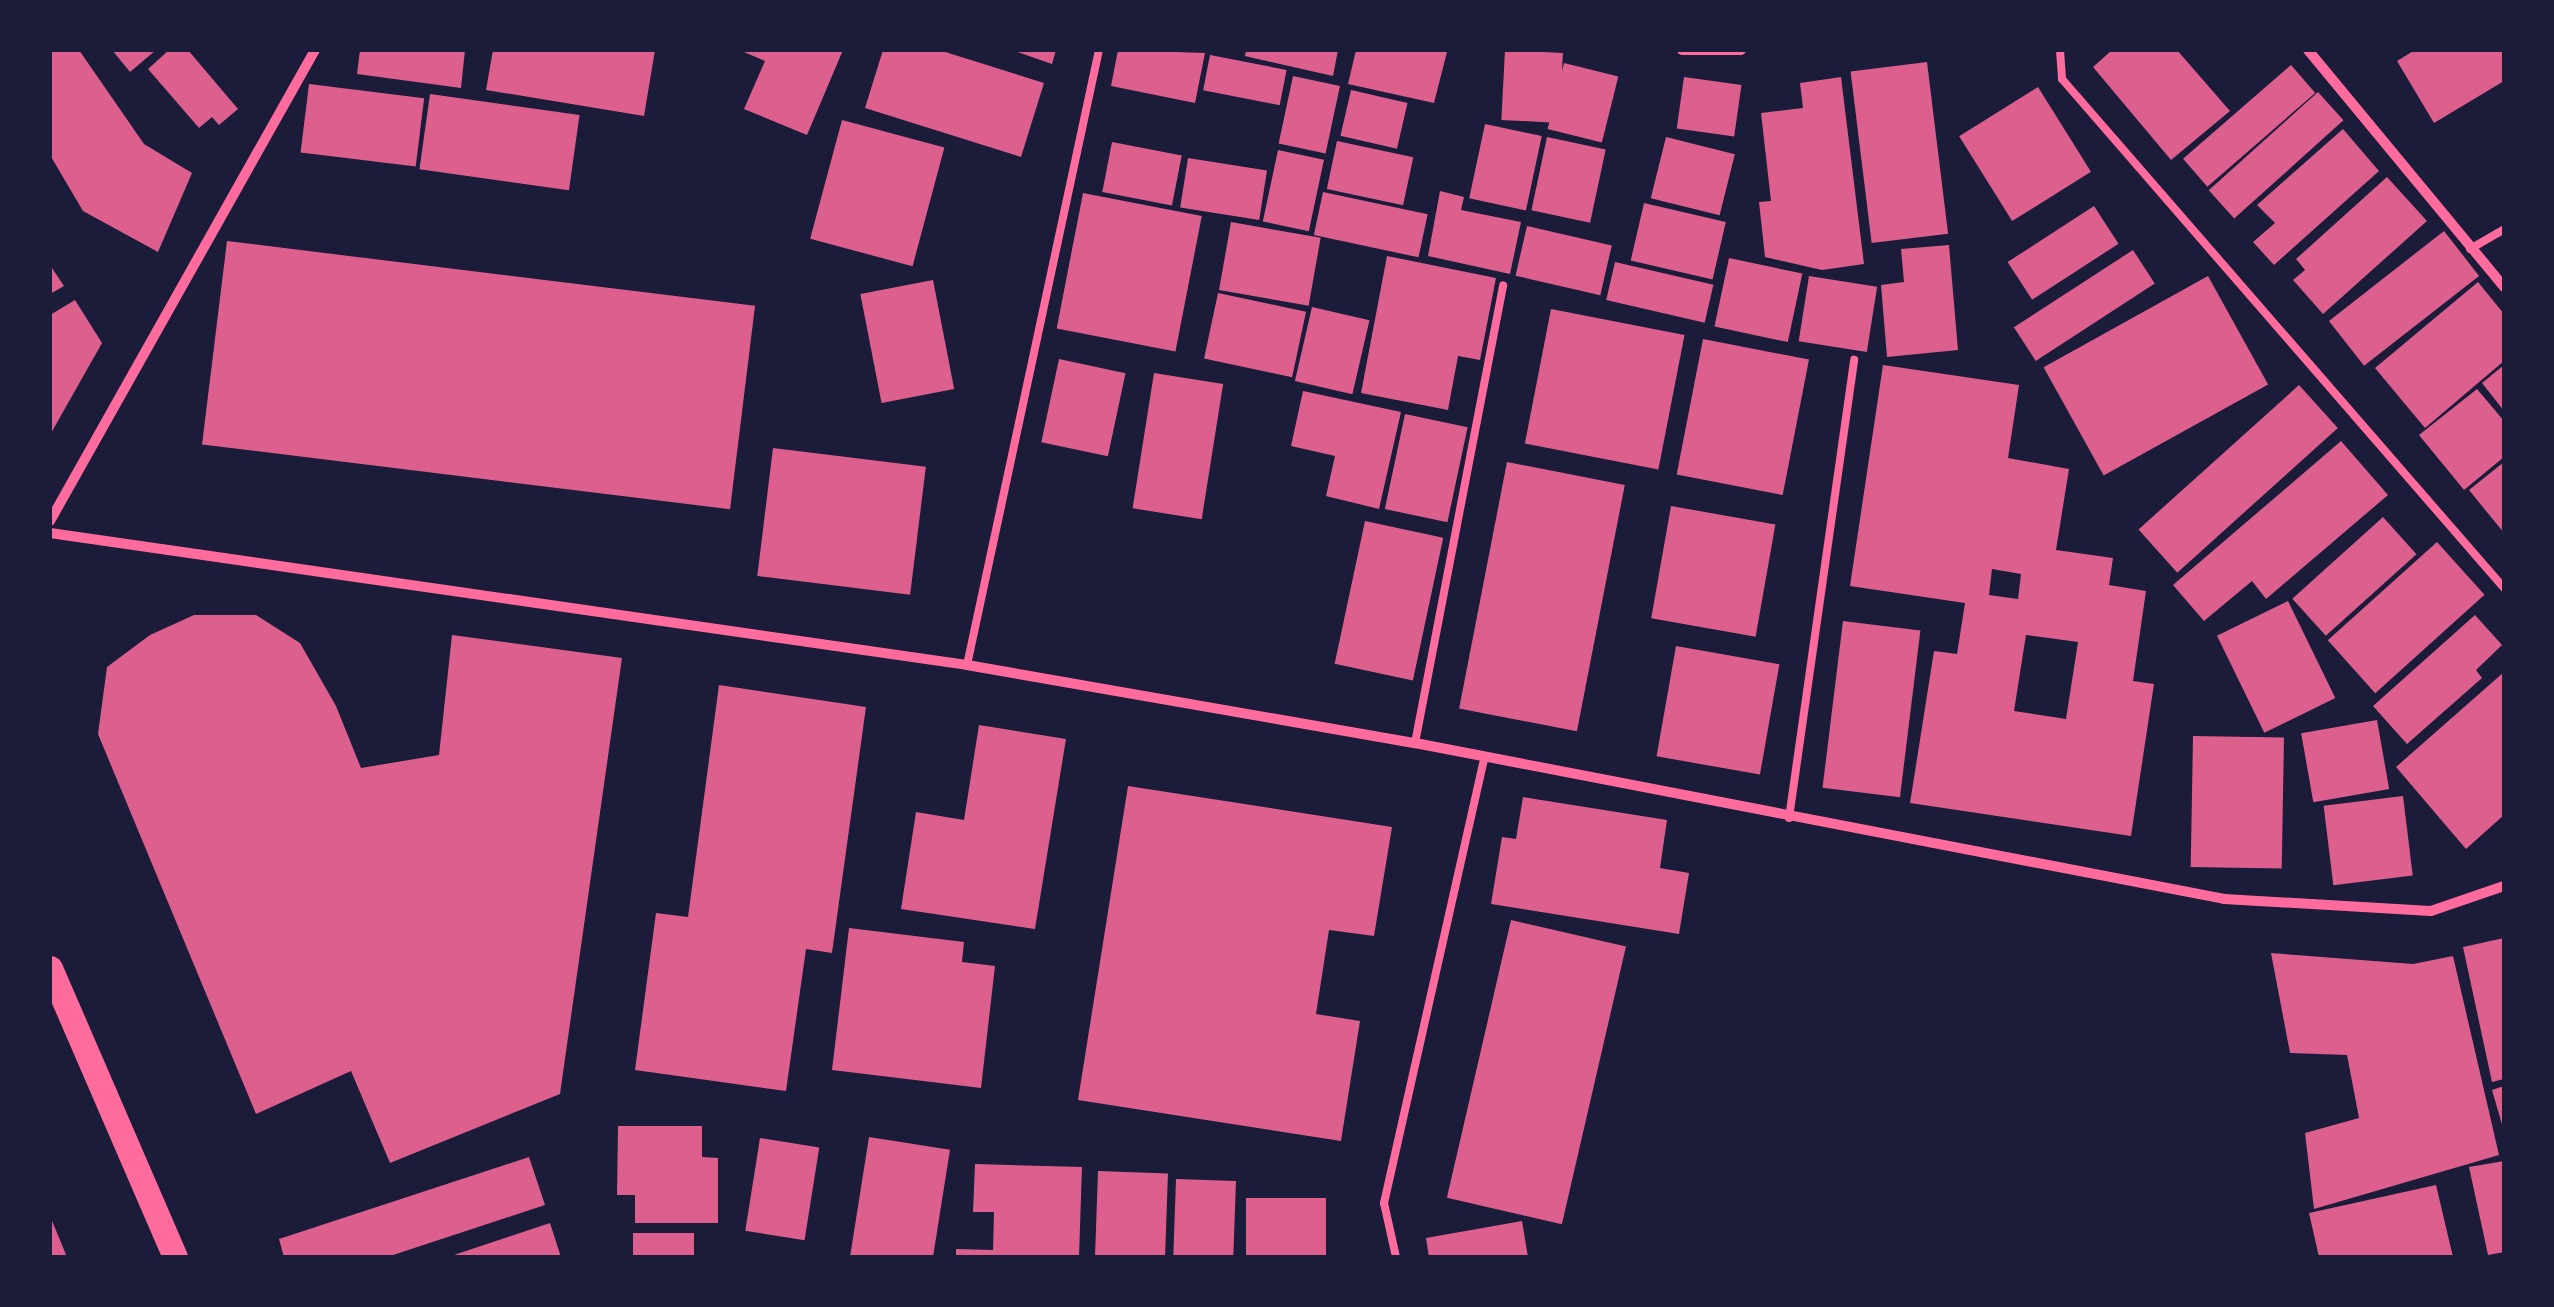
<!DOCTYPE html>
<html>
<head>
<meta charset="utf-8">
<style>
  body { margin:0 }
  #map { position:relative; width:2554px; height:1307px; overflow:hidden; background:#1b1b3a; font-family:"IBM Plex Sans",sans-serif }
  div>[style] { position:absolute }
  .building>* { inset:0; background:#dd5f8e; transform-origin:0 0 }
  .service>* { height:8px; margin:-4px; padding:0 4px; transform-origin:4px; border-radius:4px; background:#ff6b9d }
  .minor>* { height:10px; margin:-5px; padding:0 5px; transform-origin:5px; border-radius:5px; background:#ff6b9d }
  .primary>* { height:25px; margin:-12.5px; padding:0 12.5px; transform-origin:12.5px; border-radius:12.5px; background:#ff6b9d }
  span { translate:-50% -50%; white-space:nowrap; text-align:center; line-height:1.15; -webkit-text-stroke:9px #1b1b3a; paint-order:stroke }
  .frame { position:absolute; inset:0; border:52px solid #1b1b3a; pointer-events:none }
</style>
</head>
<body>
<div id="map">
  <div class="building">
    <i style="clip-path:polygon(50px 50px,79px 50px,144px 144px,192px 173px,158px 252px,83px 211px,50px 155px)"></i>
    <i style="clip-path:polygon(112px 50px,156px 50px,130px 72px)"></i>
    <i style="clip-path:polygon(169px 50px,188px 50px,238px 109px,219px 125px,212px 117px,199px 128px,148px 69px)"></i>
    <i style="clip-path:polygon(360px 50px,465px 50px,461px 88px,357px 74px)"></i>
    <i style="clip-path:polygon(493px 50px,655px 50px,644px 116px,486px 90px)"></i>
    <i style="clip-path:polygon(739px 50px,843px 50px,807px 135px,744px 109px,765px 61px)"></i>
    <i style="clip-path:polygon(883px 50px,939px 50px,1044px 83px,1021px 157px,865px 108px)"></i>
    <i style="clip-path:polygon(1012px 50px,1056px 50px,1052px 64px)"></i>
    <i style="clip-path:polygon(1118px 50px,1205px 53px,1195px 103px,1111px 86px)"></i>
    <i style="clip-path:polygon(1246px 50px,1338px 50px,1333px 76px,1245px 56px)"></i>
    <i style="clip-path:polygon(1356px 50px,1447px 52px,1434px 103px,1348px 84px)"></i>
    <i style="left:1505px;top:50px;width:58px;height:70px;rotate:3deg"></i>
    <i style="clip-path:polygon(2112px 50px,2177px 50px,2230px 111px,2171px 160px,2093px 67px)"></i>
    <i style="clip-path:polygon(2415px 50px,2504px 50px,2504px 81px,2434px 123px,2397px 61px)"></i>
    <i style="left:1210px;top:55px;width:78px;height:36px;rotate:11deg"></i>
    <i style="left:1927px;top:62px;width:173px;height:77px;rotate:83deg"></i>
    <i style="left:1564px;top:63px;width:56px;height:68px;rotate:14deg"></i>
    <i style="left:2291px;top:65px;width:37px;height:143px;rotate:49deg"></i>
    <i style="left:1293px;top:76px;width:48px;height:69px;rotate:12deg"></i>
    <i style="left:1684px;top:77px;width:58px;height:52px;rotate:8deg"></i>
    <i style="clip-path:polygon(1841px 77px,1864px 264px,1822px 270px,1765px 257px,1759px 202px,1771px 201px,1761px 113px,1803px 108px,1800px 83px)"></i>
    <i style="left:309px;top:84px;width:116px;height:69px;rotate:7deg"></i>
    <i style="left:2038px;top:87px;width:100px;height:93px;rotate:58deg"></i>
    <i style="left:1351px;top:90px;width:58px;height:47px;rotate:13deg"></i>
    <i style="left:2318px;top:92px;width:38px;height:147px;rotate:48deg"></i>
    <i style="left:430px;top:94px;width:151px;height:76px;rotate:8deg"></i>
    <i style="left:842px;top:120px;width:106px;height:123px;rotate:15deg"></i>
    <i style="left:1485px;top:124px;width:58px;height:76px;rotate:12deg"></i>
    <i style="clip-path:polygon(2343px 129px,2379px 171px,2274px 265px,2253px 242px,2275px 223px,2257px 205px)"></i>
    <i style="left:1547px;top:137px;width:60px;height:75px;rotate:12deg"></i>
    <i style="left:1666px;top:137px;width:71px;height:63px;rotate:14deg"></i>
    <i style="left:1337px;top:141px;width:78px;height:49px;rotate:12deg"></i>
    <i style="left:1112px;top:142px;width:71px;height:51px;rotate:11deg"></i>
    <i style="left:1278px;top:150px;width:47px;height:73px;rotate:12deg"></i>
    <i style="left:1188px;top:158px;width:80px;height:50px;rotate:9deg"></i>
    <i style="clip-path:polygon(2387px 177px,2427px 221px,2323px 314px,2293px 280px,2305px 270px,2296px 259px)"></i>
    <i style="clip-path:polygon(1440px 191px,1464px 197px,1461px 210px,1521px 222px,1510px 274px,1428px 256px)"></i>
    <i style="left:1323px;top:192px;width:107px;height:44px;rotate:12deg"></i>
    <i style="left:1083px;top:193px;width:121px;height:138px;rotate:11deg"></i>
    <i style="left:1644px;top:203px;width:84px;height:59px;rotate:13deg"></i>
    <i style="left:2094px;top:206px;width:45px;height:103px;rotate:57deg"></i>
    <i style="left:1231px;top:222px;width:91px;height:69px;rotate:10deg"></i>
    <i style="left:1527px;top:226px;width:87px;height:51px;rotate:13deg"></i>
    <i style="left:2444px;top:231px;width:57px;height:146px;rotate:52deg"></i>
    <i style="left:227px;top:241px;width:532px;height:205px;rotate:7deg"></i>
    <i style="clip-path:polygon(1949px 245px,1958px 350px,1887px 357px,1881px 285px,1904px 282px,1901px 249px)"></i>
    <i style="left:2133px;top:250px;width:40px;height:142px;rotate:57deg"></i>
    <i style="clip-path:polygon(1387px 256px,1496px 278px,1480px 360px,1458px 356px,1448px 410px,1361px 393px)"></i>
    <i style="left:1729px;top:258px;width:75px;height:70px;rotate:12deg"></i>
    <i style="left:1615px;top:262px;width:101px;height:39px;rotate:13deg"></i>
    <i style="clip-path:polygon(50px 265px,64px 286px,50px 294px)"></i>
    <i style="left:1809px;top:276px;width:69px;height:66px;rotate:9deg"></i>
    <i style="left:2208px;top:276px;width:124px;height:188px;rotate:61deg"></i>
    <i style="left:933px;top:280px;width:111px;height:74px;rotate:79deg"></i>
    <i style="clip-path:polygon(2478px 282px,2504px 314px,2504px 361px,2425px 428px,2375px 368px)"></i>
    <i style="left:1218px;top:293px;width:90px;height:67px;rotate:12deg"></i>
    <i style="clip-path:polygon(75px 300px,102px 343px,50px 435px,50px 315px)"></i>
    <i style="left:1312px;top:307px;width:59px;height:76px;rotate:13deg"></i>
    <i style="left:1551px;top:309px;width:136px;height:137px;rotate:11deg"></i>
    <i style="left:1703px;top:339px;width:108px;height:138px;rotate:11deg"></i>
    <i style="left:1059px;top:359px;width:68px;height:85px;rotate:12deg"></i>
    <i style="clip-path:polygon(evenodd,1883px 365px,2019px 385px,2008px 458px,2069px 469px,2056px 550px,2113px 558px,2109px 585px,2146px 591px,2133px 681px,2154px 684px,2131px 836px,1910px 803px,1934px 651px,1957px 654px,1965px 603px,1850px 586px,1883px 365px,1992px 569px,2021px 574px,2018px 599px,1989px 595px,1992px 569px,1883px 365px,2026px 635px,2078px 642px,2066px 719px,2014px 711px,2026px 635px)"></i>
    <i style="clip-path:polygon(2504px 365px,2504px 411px,2482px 383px)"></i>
    <i style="left:1154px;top:373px;width:70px;height:137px;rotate:9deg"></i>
    <i style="left:2299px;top:385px;width:58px;height:216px;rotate:48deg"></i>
    <i style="clip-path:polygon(2477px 389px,2504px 421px,2504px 457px,2464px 490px,2419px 435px)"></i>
    <i style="clip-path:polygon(1303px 391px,1401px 412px,1379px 509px,1326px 496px,1335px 456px,1291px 446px)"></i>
    <i style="left:1405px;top:414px;width:64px;height:97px;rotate:12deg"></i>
    <i style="clip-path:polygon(2341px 441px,2388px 495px,2266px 599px,2252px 581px,2204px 621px,2173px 585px)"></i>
    <i style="left:773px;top:448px;width:154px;height:129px;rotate:7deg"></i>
    <i style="left:1507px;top:462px;width:120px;height:251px;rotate:11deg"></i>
    <i style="clip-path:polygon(2504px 462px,2504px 533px,2469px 490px)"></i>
    <i style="left:1671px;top:506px;width:106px;height:114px;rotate:10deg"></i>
    <i style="left:2383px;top:517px;width:50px;height:122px;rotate:48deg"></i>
    <i style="left:1365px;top:521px;width:80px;height:146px;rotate:12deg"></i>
    <i style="left:2437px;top:542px;width:71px;height:147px;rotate:48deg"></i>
    <i style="left:2288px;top:601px;width:108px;height:79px;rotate:64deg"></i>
    <i style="clip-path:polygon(194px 615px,256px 615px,300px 643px,336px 706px,361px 768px,439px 755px,452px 635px,622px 658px,560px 1094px,390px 1163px,351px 1071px,256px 1114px,98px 734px,107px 667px,150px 635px)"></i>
    <i style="clip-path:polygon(2475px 615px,2502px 645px,2476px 670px,2482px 678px,2407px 744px,2373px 706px)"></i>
    <i style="left:1843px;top:621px;width:78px;height:168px;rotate:7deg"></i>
    <i style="left:1676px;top:646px;width:105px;height:112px;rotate:10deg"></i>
    <i style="clip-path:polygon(2504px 672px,2504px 815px,2466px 849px,2396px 767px)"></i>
    <i style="clip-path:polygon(719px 685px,866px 707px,832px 953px,806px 949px,786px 1091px,635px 1070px,656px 913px,688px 917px)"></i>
    <i style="left:2377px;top:720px;width:70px;height:77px;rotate:80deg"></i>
    <i style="clip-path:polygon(979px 725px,1066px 739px,1035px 929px,901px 909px,916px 812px,964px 820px)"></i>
    <i style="left:2193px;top:736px;width:91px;height:131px;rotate:1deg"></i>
    <i style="clip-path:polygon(1128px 786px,1392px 827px,1374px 936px,1329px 930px,1316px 1014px,1360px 1021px,1341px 1141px,1078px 1100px)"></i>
    <i style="left:2403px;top:796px;width:80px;height:80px;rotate:83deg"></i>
    <i style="clip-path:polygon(1523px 797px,1667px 820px,1660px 868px,1689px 873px,1679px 934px,1491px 904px,1502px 837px,1516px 839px)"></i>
    <i style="left:1511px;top:920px;width:118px;height:285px;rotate:13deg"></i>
    <i style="clip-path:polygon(849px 928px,964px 942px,962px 962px,995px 966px,981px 1088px,832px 1070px)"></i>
    <i style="clip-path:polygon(2504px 938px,2504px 1079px,2492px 1082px,2463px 947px)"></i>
    <i style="clip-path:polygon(2271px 953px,2413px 964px,2453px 956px,2499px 1155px,2314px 1209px,2305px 1133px,2359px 1118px,2347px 1055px,2290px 1053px)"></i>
    <i style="clip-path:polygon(2504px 1086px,2504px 1128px,2503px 1128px,2492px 1090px)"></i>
    <i style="clip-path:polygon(618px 1126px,702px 1126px,702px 1157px,718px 1158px,718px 1223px,635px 1223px,635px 1195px,617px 1195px)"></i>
    <i style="left:869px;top:1137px;width:82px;height:121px;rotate:9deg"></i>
    <i style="left:760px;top:1138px;width:60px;height:94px;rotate:9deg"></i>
    <i style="clip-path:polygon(529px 1157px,545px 1205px,387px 1257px,284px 1257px,279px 1239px)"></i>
    <i style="clip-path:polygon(2504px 1161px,2504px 1252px,2488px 1255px,2469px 1167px)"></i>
    <i style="clip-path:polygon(975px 1164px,1082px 1167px,1079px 1257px,956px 1257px,956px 1249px,993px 1250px,994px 1212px,973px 1212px)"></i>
    <i style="left:1098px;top:1171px;width:70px;height:85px;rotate:2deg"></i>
    <i style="left:1176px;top:1179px;width:60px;height:78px;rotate:2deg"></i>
    <i style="clip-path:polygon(2436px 1185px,2453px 1257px,2319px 1257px,2309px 1213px)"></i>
    <i style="left:1326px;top:1198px;width:59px;height:80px;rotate:90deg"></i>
    <i style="clip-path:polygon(50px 1216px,67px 1257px,50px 1257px)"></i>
    <i style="clip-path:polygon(1522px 1221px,1528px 1257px,1429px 1257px,1426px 1238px)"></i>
    <i style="clip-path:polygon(550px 1223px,561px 1257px,451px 1257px,451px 1256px)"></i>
    <i style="left:633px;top:1233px;width:61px;height:24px"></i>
  </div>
  <div class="service">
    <i style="left:2060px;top:50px;width:29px;rotate:86deg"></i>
    <i style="left:2062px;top:79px;width:674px;rotate:49.03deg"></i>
    <i style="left:2470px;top:249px;width:39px;rotate:-30deg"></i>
    <i style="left:967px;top:665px;width:629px;rotate:-77.89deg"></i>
    <i style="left:1415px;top:743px;width:466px;rotate:-79.1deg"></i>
    <i style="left:1789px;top:818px;width:463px;rotate:-81.9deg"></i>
    <i style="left:1396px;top:1257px;width:55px;rotate:-102.5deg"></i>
    <i style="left:1384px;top:1203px;width:455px;rotate:-77.3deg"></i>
  </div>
  <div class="minor">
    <i style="left:1682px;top:50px;width:59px"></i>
    <i style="left:2308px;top:50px;width:308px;rotate:50.4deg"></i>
    <i style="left:50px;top:521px;width:540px;rotate:-60.64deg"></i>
    <i style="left:50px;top:533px;width:926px;rotate:8.19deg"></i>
    <i style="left:967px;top:665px;width:455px;rotate:9.9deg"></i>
    <i style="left:1415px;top:743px;width:824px;rotate:10.91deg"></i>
    <i style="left:2224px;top:899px;width:207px;rotate:3.3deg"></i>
    <i style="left:2431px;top:911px;width:77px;rotate:-18.9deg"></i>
  </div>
  <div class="primary">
    <i style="left:50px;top:968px;width:315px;rotate:66.6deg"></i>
  </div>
  <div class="frame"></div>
</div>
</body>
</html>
